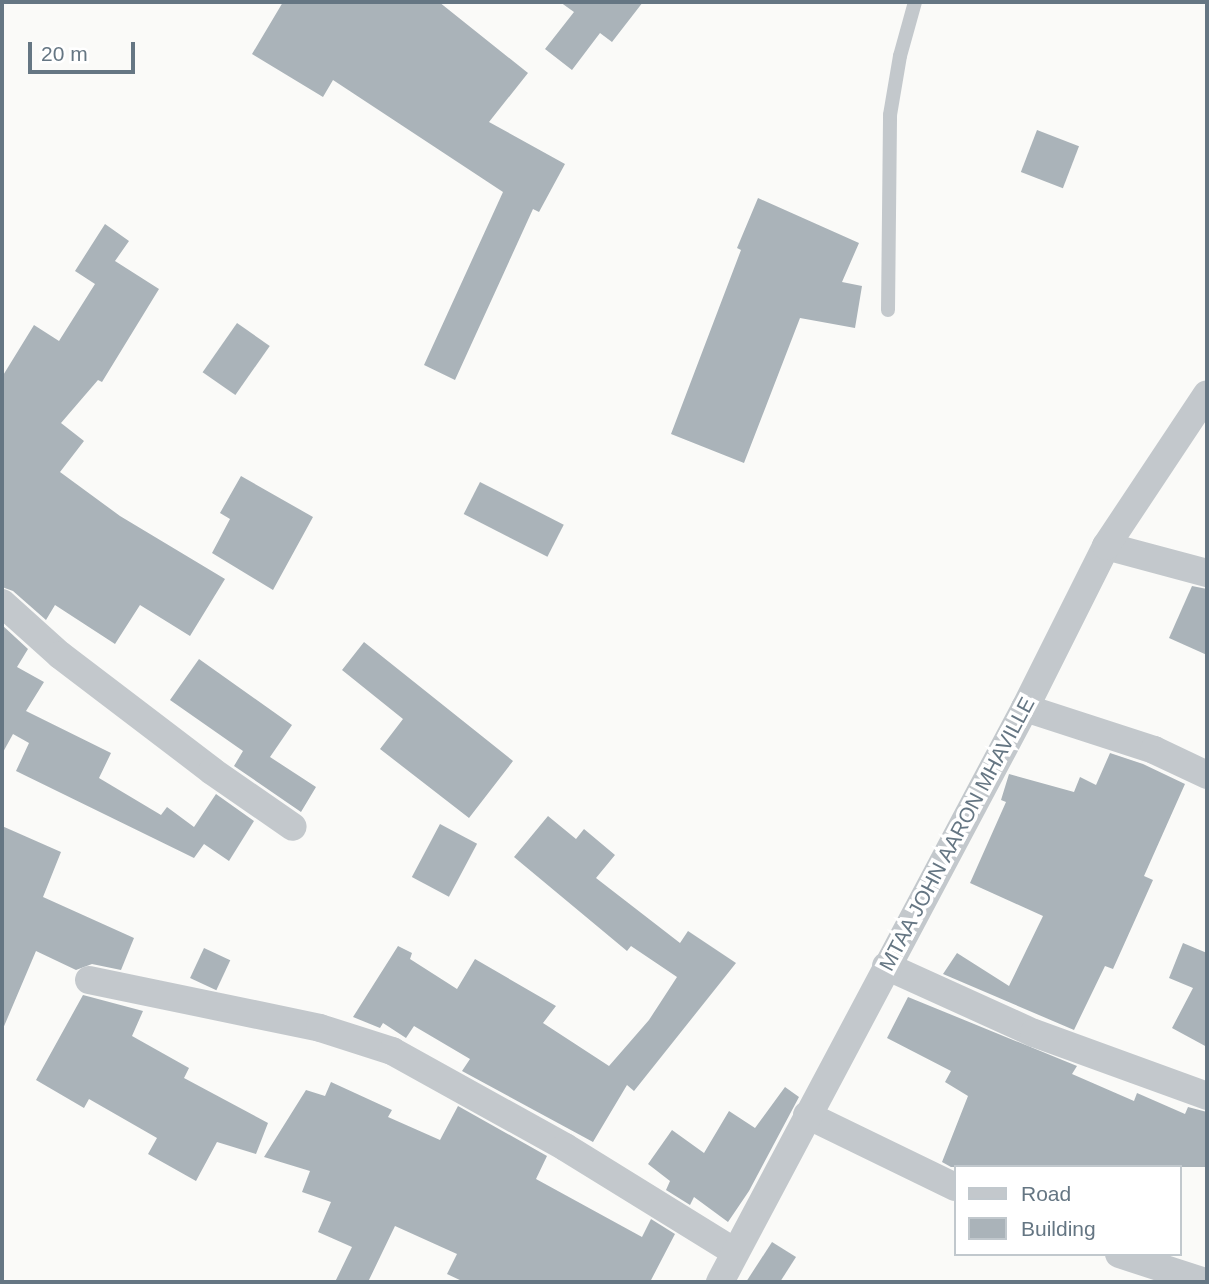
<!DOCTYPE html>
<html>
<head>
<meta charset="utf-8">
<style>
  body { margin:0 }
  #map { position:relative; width:1209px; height:1284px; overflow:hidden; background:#fafaf8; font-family:Arial,sans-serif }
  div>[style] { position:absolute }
  .building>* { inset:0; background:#aab3b9; transform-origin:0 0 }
  .service>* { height:14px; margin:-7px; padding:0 7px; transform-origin:7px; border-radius:7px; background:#c3c8cc }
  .minor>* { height:28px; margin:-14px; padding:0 14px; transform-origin:14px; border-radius:14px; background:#c3c8cc }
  span { translate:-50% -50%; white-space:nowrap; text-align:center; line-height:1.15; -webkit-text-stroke:7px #fff; paint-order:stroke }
  .street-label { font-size:21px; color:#657683 }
  .frame { position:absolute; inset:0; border:4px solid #657683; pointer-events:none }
  .legend { position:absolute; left:954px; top:1165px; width:228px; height:91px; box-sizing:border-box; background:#fff; border:2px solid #c1c8cd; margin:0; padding:9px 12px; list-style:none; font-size:21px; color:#657683 }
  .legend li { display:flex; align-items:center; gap:14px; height:35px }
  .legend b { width:35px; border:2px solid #c1c8cd }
  .scale { position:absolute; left:28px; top:42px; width:107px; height:32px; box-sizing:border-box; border:4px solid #657683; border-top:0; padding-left:9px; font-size:21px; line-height:24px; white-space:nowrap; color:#657683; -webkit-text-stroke:5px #fff; paint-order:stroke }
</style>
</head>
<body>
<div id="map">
  <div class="building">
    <i style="clip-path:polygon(283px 2px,439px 2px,528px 73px,489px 122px,565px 164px,539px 212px,533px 209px,455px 380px,424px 365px,503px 192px,333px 80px,323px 97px,252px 54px)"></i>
    <i style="clip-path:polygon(560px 2px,643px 2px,612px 42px,600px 33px,572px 70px,545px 49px,574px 12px)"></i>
    <i style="left:1037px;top:130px;width:45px;height:45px;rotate:21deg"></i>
    <i style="clip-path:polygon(758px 198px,859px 243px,842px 282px,862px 286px,855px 328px,800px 318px,744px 463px,671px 434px,741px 250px,737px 248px)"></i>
    <i style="clip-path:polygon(105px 224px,129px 241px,115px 261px,159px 289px,102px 382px,98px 380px,61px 423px,84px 441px,60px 472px,120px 516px,225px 579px,190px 636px,140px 605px,115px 644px,55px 605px,46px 620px,13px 591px,2px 587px,2px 377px,34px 325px,59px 341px,95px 284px,75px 271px)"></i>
    <i style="left:237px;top:323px;width:40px;height:60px;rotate:35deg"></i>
    <i style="clip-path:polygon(241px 476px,313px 517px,273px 590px,212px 553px,230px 519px,220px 513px)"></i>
    <i style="left:480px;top:482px;width:94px;height:36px;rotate:27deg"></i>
    <i style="clip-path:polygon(1192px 586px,1207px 589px,1207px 655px,1169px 638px)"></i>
    <i style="clip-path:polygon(2px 625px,28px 649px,17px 667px,44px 682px,26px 711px,111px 753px,99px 778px,161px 815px,167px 807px,194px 827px,216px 794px,254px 821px,229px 861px,204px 844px,194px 858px,16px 771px,29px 743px,13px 734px,2px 754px)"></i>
    <i style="clip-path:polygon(364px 642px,513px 761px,469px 818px,380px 749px,403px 719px,342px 670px)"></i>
    <i style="clip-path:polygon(199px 659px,292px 725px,270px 757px,316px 787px,301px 812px,234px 766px,243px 751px,170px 700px)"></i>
    <i style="clip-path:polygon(1110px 753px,1143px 764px,1185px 784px,1144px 876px,1153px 880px,1113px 969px,1105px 966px,1074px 1030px,943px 974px,957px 953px,1009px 986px,1043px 916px,970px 883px,1006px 802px,1001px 800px,1009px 774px,1074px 792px,1080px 777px,1096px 785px)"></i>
    <i style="clip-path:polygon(548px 816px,576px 839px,584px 829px,615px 855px,596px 878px,680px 943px,688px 931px,736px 963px,634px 1091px,627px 1085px,593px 1142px,462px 1071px,470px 1059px,414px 1026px,406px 1038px,383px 1023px,380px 1028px,353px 1017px,398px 946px,412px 953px,410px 959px,457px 989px,475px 959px,556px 1006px,543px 1023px,609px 1066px,649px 1020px,677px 977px,631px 946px,627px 951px,514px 857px)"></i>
    <i style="left:440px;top:824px;width:42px;height:60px;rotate:28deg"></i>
    <i style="clip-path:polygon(2px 826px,61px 852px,43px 897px,134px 938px,121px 970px,92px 964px,76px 970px,36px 951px,2px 1031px)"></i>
    <i style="clip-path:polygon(1183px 943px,1207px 953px,1207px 1047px,1172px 1028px,1193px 988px,1169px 978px)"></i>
    <i style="left:204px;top:948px;width:29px;height:33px;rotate:25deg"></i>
    <i style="clip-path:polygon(83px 995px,143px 1011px,132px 1036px,189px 1068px,184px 1078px,268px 1123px,256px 1154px,217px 1142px,196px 1181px,148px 1154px,157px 1138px,89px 1099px,84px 1108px,36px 1080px)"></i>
    <i style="clip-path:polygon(908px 997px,1077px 1066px,1072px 1074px,1134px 1101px,1137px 1093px,1185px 1114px,1188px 1107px,1207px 1112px,1207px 1167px,951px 1167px,942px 1162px,968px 1096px,945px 1082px,951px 1071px,887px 1038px)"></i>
    <i style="clip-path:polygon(331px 1082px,392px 1110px,388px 1117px,440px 1140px,458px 1106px,547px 1156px,536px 1179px,642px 1237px,651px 1219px,675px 1234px,650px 1282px,464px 1282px,447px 1274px,457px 1254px,395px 1226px,368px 1282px,335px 1282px,352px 1247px,318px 1232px,331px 1202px,302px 1192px,310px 1171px,264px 1157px,306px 1090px,325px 1096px)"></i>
    <i style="clip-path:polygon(785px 1087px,799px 1097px,749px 1191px,728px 1222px,694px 1197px,690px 1205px,666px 1190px,670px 1181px,648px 1164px,672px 1130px,704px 1153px,729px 1111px,755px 1128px)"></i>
    <i style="clip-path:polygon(772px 1242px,796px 1257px,780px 1282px,746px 1282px)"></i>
  </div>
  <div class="service">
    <i style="left:888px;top:310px;width:195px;rotate:-89.4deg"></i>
    <i style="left:890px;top:115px;width:60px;rotate:-80.4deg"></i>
    <i style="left:900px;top:56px;width:56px;rotate:-74.5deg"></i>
  </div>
  <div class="minor">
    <i style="left:1106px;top:546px;width:105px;rotate:15deg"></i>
    <i style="left:2px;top:603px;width:78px;rotate:41.9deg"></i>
    <i style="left:60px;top:655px;width:191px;rotate:37.3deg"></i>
    <i style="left:212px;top:771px;width:98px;rotate:34.7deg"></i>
    <i style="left:1025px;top:708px;width:136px;rotate:18deg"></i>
    <i style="left:1154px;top:750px;width:59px;rotate:25.3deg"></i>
    <i style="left:886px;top:966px;width:162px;rotate:24.4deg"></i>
    <i style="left:1034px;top:1033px;width:184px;rotate:20deg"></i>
    <i style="left:89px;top:980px;width:236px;rotate:11.7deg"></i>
    <i style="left:320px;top:1028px;width:76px;rotate:17.7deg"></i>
    <i style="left:392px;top:1051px;width:198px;rotate:29deg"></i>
    <i style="left:565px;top:1147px;width:200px;rotate:31.7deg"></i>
    <i style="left:807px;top:1115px;width:165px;rotate:25.9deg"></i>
    <i style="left:1119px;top:1254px;width:90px;rotate:18deg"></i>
    <i style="left:720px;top:1282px;width:650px;rotate:-62.02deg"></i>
    <i style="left:1025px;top:708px;width:181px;rotate:-63.4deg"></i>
    <i style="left:1106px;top:546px;width:182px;rotate:-56.4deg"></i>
  </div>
  <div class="street-label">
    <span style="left:957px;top:834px;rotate:-62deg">MTAA JOHN AARON MHAVILLE</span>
  </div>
  <div class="frame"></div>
  <ul class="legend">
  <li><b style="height:9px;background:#c3c8cc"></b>Road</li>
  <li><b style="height:19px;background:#aab3b9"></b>Building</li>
  </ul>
  <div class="scale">20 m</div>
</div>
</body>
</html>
